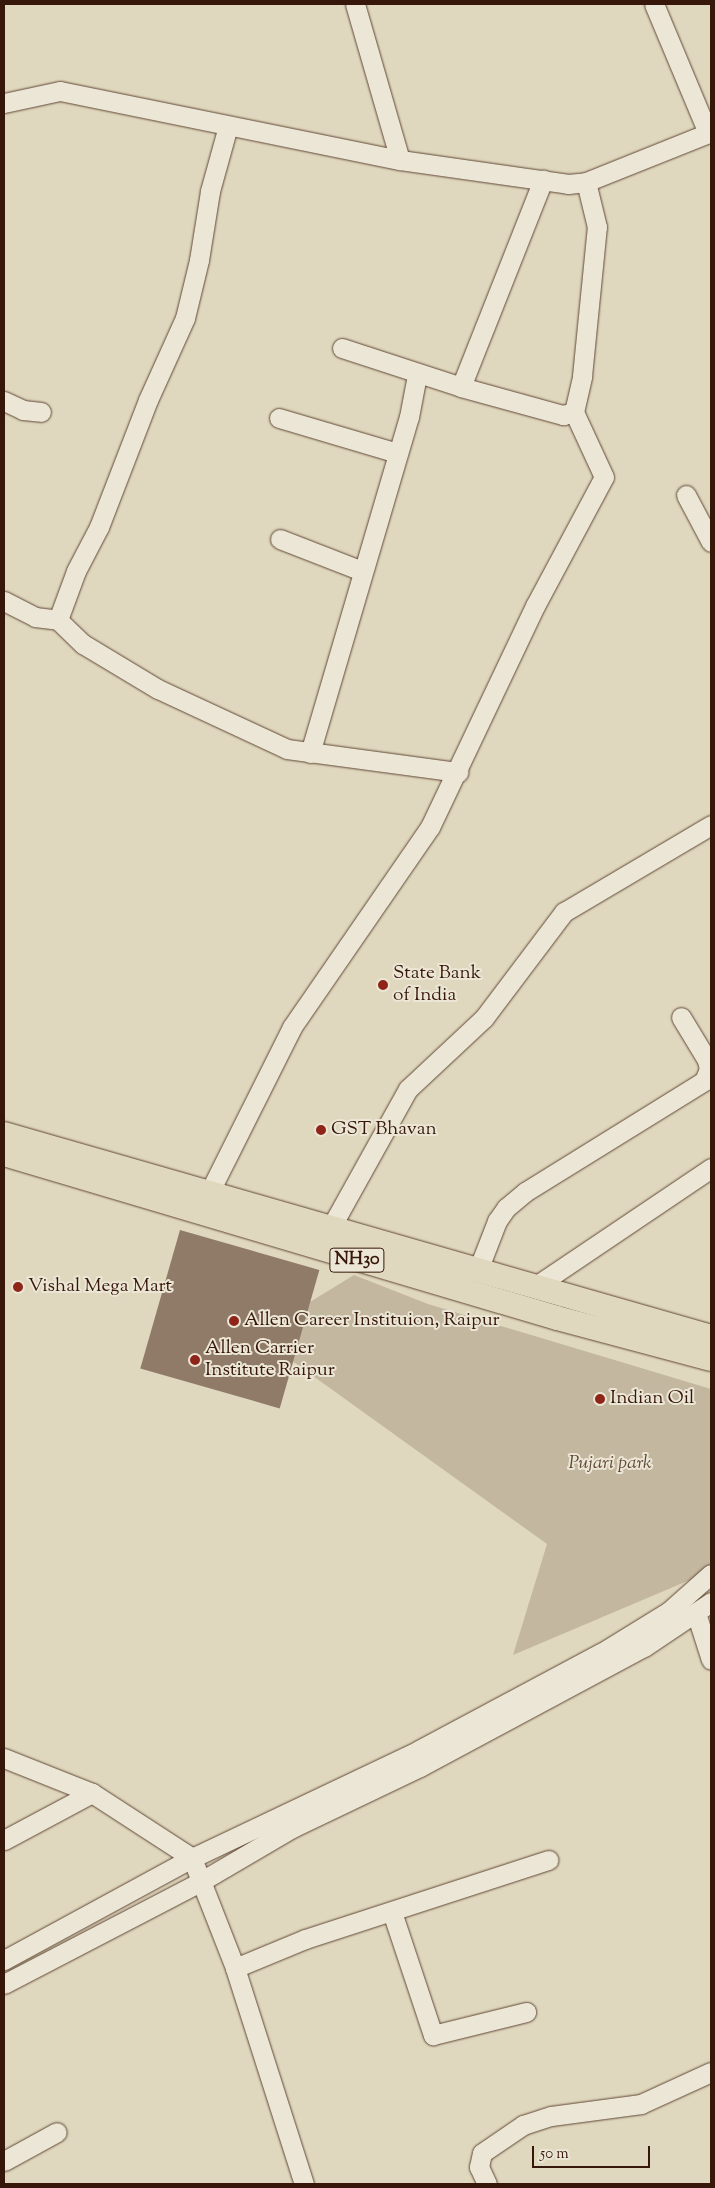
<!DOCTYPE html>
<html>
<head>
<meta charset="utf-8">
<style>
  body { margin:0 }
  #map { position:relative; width:715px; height:2188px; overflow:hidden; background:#e0d8be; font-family:"Sorts Mill Goudy",serif }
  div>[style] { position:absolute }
  .green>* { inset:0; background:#c3b79f }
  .building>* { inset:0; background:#8f7b67; transform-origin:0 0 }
  .roads { filter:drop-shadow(0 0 1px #614736) drop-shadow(0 0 1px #614736) }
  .minor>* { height:19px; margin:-9.5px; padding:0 9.5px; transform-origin:9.5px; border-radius:9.5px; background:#ebe6d5 }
  .major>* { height:24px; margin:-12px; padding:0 12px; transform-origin:12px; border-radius:12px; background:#e0d8be }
  .dots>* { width:14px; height:14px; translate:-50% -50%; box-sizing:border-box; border:2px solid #ebe6d5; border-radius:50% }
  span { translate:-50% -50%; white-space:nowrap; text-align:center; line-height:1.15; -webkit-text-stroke:4px #ebe6d5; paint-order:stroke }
  .shield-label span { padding:1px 4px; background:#ebe6d5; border:1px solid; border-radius:4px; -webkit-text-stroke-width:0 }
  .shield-label { font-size:18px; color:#371709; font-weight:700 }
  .poi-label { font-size:19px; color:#371709 }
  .left { translate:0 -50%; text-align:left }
  .park-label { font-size:19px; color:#614736; font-style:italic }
  .frame { position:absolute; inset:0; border:5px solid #371709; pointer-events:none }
  .scale { position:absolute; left:532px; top:2146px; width:118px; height:22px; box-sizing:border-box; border:2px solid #371709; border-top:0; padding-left:6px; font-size:15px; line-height:18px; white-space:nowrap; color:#371709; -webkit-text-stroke:4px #ebe6d5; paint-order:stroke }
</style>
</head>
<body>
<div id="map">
  <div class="green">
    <i style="clip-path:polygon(354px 1275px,428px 1304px,711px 1389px,711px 1571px,513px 1655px,547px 1544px,256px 1335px)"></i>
  </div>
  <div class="building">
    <i style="left:180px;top:1230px;width:145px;height:144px;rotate:16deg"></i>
  </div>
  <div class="roads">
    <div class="minor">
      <i style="left:355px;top:4px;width:162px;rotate:73.9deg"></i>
      <i style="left:654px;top:4px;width:140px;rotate:67.3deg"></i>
      <i style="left:4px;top:103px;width:57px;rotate:-12.1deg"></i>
      <i style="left:60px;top:91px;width:347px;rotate:11.5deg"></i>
      <i style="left:400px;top:160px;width:170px;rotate:8.1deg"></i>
      <i style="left:568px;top:184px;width:18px;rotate:-6deg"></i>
      <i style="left:586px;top:182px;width:135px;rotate:-21.8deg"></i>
      <i style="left:342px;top:348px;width:125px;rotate:18.1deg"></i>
      <i style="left:461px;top:387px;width:106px;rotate:15.4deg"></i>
      <i style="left:563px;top:415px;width:11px;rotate:-15deg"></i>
      <i style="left:461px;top:387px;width:223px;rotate:-68.4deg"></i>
      <i style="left:4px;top:401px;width:21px;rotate:25deg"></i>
      <i style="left:23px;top:410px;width:18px;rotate:6deg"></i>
      <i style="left:279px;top:418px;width:123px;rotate:16.5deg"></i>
      <i style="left:686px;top:495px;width:53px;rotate:62deg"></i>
      <i style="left:280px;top:539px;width:88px;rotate:21.3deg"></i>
      <i style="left:4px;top:601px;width:35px;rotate:27deg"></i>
      <i style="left:35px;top:617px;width:23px;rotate:7deg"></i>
      <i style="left:58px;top:620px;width:35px;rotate:44deg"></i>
      <i style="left:83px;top:644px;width:87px;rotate:31deg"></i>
      <i style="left:158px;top:689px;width:142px;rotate:24.9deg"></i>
      <i style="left:287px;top:749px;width:173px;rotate:7.7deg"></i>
      <i style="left:58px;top:620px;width:52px;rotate:-69.8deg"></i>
      <i style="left:76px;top:571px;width:50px;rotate:-62.4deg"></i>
      <i style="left:99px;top:527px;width:136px;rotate:-68.9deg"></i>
      <i style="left:148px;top:400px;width:90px;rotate:-65.7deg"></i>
      <i style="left:185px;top:318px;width:60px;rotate:-76.4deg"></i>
      <i style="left:199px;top:260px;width:70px;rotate:-80.9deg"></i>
      <i style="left:210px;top:191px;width:67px;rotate:-74.5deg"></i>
      <i style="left:310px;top:753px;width:350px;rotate:-73.6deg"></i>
      <i style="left:409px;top:417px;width:43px;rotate:-79.2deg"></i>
      <i style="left:210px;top:1191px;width:183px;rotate:-63.4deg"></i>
      <i style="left:292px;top:1027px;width:243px;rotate:-55.4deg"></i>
      <i style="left:430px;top:827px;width:245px;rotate:-64.6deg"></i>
      <i style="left:535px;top:606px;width:146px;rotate:-61.9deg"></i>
      <i style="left:604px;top:477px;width:72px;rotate:-114.8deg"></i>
      <i style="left:574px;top:412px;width:37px;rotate:-77deg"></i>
      <i style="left:582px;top:376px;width:150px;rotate:-84.3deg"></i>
      <i style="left:597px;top:227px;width:46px;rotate:-103.7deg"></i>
      <i style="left:330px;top:1229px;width:160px;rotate:-60.9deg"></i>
      <i style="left:408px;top:1089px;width:104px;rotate:-43.1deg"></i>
      <i style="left:484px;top:1018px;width:133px;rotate:-53deg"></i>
      <i style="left:564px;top:912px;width:171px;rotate:-30.6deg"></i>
      <i style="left:478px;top:1270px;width:53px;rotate:-68.8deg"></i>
      <i style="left:497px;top:1221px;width:16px;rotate:-55deg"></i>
      <i style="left:506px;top:1208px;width:25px;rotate:-40deg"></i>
      <i style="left:525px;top:1192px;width:211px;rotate:-31.8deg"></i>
      <i style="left:704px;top:1081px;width:13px;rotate:-67deg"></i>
      <i style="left:709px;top:1069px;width:9px;rotate:-103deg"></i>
      <i style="left:707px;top:1060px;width:50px;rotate:-121.2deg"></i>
      <i style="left:536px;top:1286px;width:211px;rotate:-34deg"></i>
      <i style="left:696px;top:1613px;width:49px;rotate:72.3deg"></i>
      <i style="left:4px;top:1758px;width:95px;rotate:21.7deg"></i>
      <i style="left:92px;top:1793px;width:119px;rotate:33deg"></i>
      <i style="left:192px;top:1858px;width:118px;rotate:68.6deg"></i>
      <i style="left:235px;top:1968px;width:227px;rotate:72.3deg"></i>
      <i style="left:4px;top:1840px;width:100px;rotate:-28.1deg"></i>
      <i style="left:392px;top:1912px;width:130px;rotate:71.6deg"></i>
      <i style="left:433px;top:2035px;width:96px;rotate:-13.9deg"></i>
      <i style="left:4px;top:1960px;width:214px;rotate:-28.5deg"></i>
      <i style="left:192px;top:1858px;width:251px;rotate:-25.4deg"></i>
      <i style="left:419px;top:1750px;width:206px;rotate:-28.1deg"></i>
      <i style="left:601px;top:1653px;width:79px;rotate:-31.5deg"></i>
      <i style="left:668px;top:1612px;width:57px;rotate:-41.5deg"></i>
      <i style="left:235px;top:1968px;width:76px;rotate:-22.5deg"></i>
      <i style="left:305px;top:1939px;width:256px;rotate:-18deg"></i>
      <i style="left:4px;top:1984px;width:221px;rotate:-27.5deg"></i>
      <i style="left:200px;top:1882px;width:107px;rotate:-30.4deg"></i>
      <i style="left:292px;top:1828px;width:142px;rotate:-25.5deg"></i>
      <i style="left:420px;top:1767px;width:254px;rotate:-28.2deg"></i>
      <i style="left:644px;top:1647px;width:81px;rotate:-33.9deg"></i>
      <i style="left:4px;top:2161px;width:60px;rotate:-28.7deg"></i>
      <i style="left:487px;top:2184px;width:19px;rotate:-115deg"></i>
      <i style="left:479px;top:2167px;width:14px;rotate:-78deg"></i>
      <i style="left:482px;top:2153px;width:50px;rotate:-34.3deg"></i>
      <i style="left:523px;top:2125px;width:29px;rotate:-18deg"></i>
      <i style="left:551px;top:2116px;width:91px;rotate:-7.6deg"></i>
      <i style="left:641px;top:2104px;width:77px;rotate:-24.6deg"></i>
    </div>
    <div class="major">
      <i style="left:4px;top:1134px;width:736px;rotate:16.02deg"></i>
      <i style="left:4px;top:1154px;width:577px;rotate:16.52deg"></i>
      <i style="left:557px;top:1318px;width:159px;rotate:14.9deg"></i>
    </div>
  </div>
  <div class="dots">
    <i style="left:383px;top:985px;background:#8f2418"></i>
    <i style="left:321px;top:1130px;background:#8f2418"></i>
    <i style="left:18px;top:1287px;background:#8f2418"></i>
    <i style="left:234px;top:1321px;background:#8f2418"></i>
    <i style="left:195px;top:1360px;background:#8f2418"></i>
    <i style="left:600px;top:1399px;background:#8f2418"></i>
  </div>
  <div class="shield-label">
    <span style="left:357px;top:1260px">NH30</span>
  </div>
  <div class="poi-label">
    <span class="left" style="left:393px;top:985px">State Bank<br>of India</span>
    <span class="left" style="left:331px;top:1130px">GST Bhavan</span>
    <span class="left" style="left:28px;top:1287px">Vishal Mega Mart</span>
    <span class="left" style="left:244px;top:1321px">Allen Career Instituion, Raipur</span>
    <span class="left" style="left:205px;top:1360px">Allen Carrier<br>Institute Raipur</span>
    <span class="left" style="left:610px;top:1399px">Indian Oil</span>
  </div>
  <div class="park-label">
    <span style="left:610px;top:1464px">Pujari park</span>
  </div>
  <div class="frame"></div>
  <div class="scale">50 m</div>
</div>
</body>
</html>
